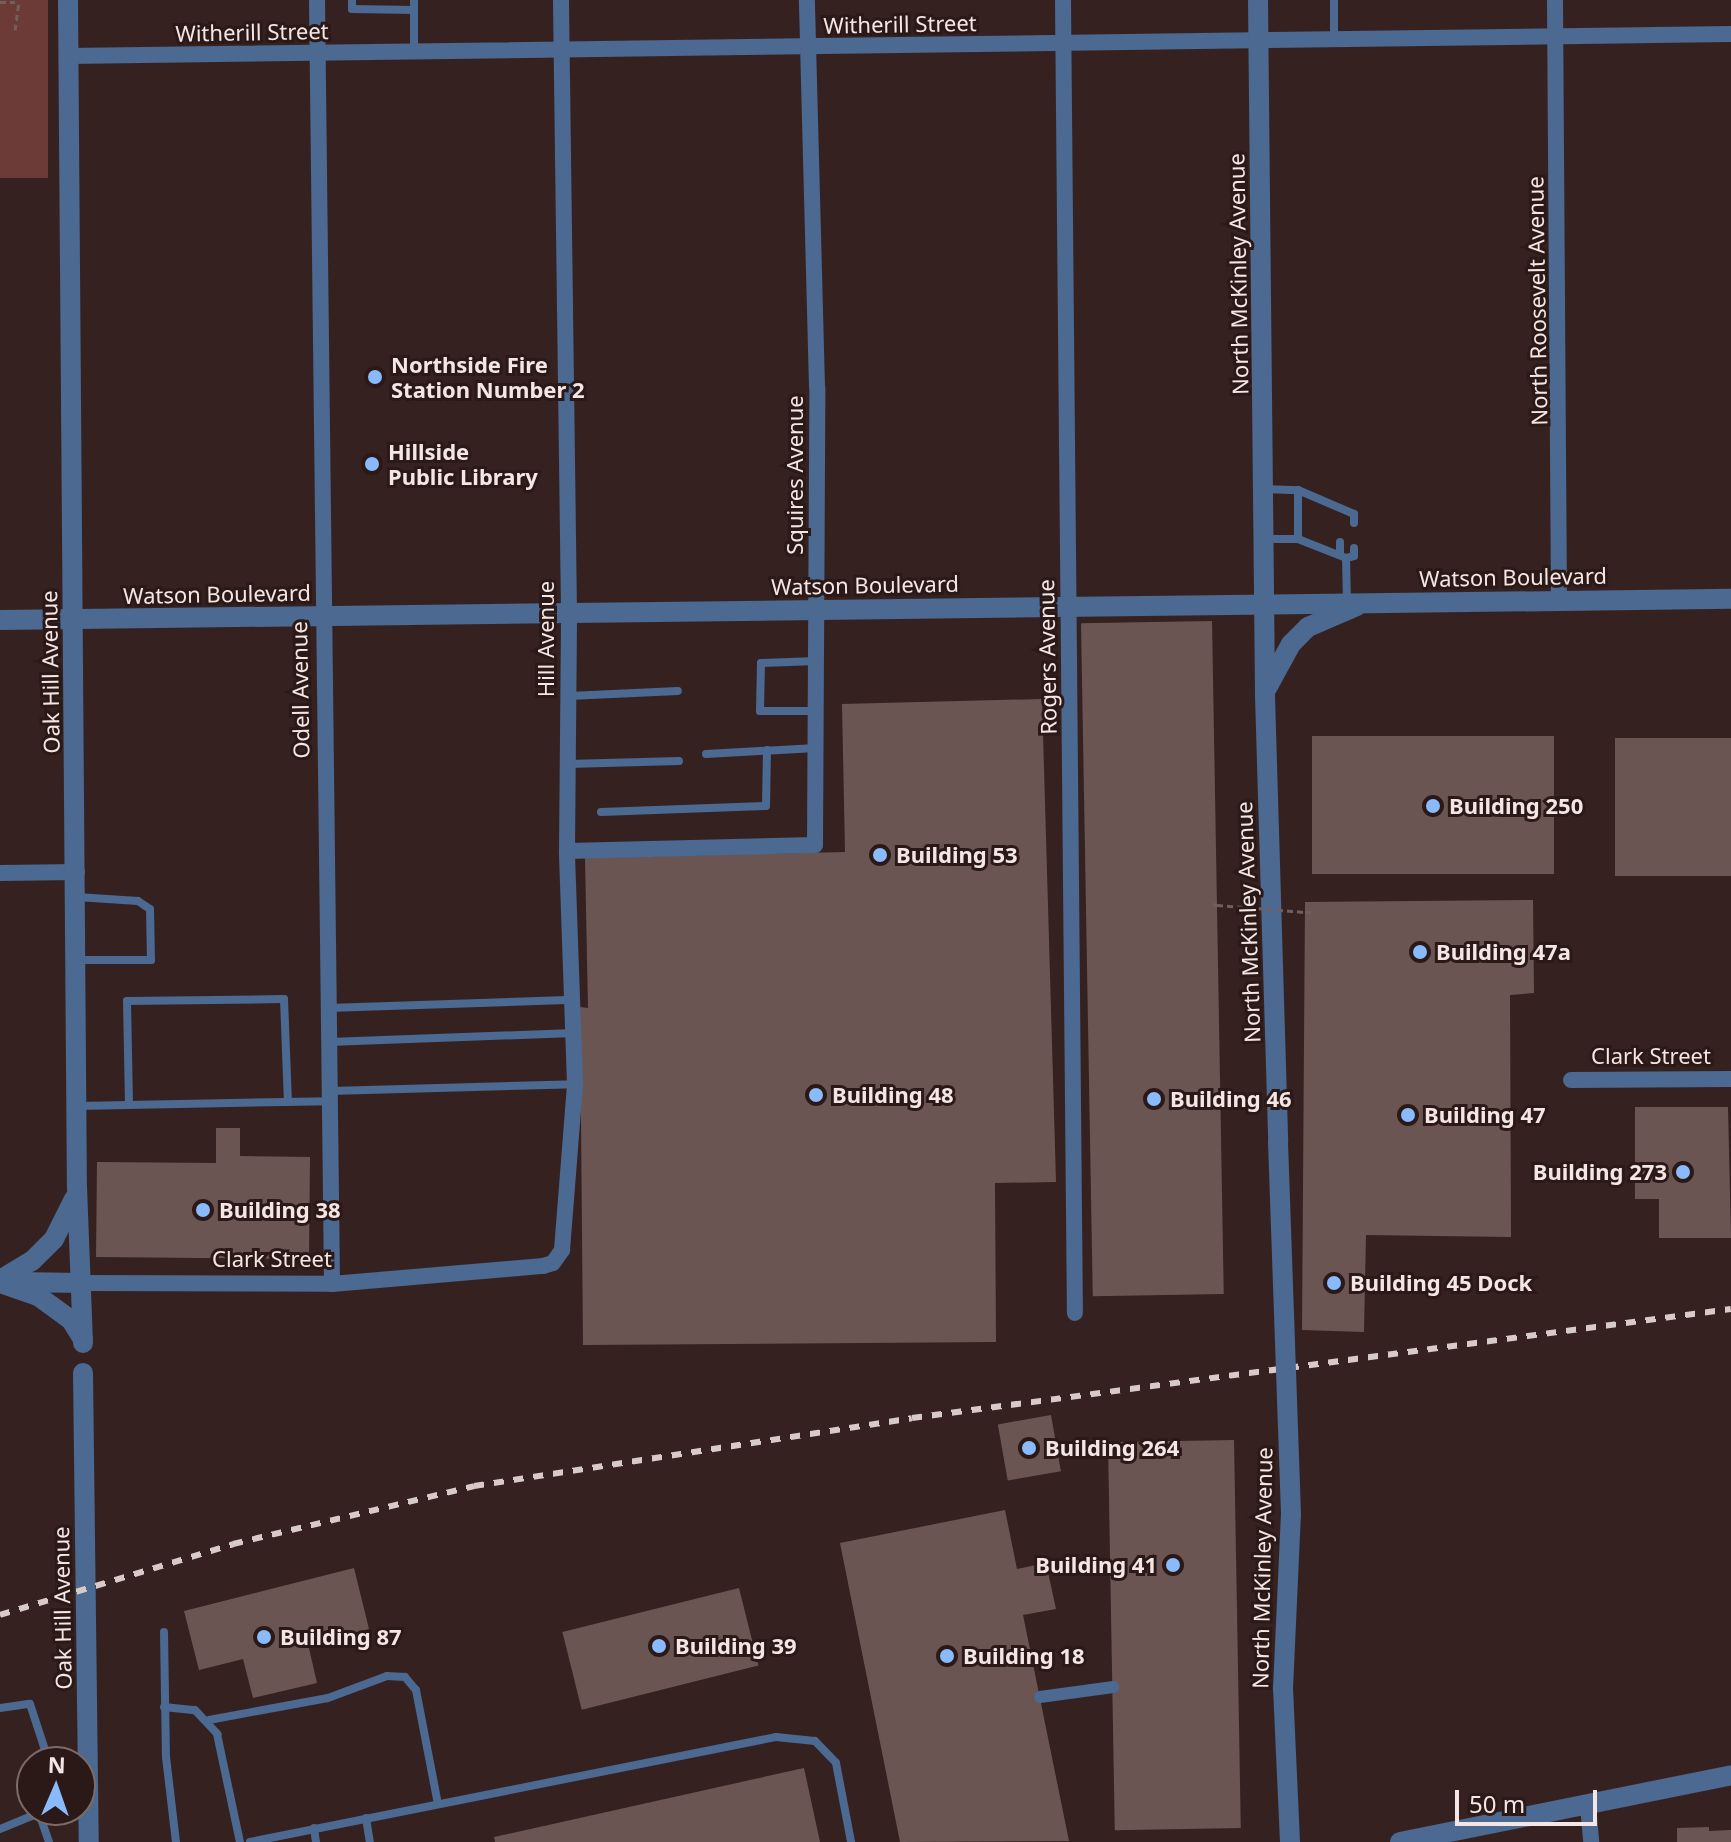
<!DOCTYPE html>
<html>
<head>
<meta charset="utf-8">
<style>
  body { margin:0 }
  #map { position:relative; width:1731px; height:1842px; overflow:hidden; background:#352220; font-family:"Noto Sans",sans-serif }
  div>[style] { position:absolute }
  .green>* { inset:0; background:#6d3b37; transform-origin:0 0 }
  .building>* { inset:0; background:#6b5553; transform-origin:0 0 }
  .path>* { height:3px; margin-top:-1.5px; transform-origin:0; background:repeating-linear-gradient(90deg,#705f5d 0 6px,transparent 0 10px) }
  .service>* { height:8px; margin:-4px; padding:0 4px; transform-origin:4px; border-radius:4px; background:#4b6991 }
  .pedestrian>* { height:12px; margin:-6px; padding:0 6px; transform-origin:6px; border-radius:6px; background:#4b6991 }
  .minor>* { height:16px; margin:-8px; padding:0 8px; transform-origin:8px; border-radius:8px; background:#4b6991 }
  .tertiary>* { height:20px; margin:-10px; padding:0 10px; transform-origin:10px; border-radius:10px; background:#4b6991 }
  .rail>* { height:6px; margin-top:-3px; transform-origin:0; background:repeating-linear-gradient(90deg,#d8cac8 0 10px,transparent 0 20px) }
  .path-bridge>* { height:3px; margin-top:-1.5px; transform-origin:0; background:repeating-linear-gradient(90deg,#705f5d 0 6px,transparent 0 10px) }
  .tertiary-bridge>* { height:20px; margin:-10px; padding:0 10px; transform-origin:10px; border-radius:10px; background:#4b6991 }
  .dots>* { width:22px; height:22px; translate:-50% -50%; box-sizing:border-box; border:4px solid #2b1917; border-radius:50% }
  span { translate:-50% -50%; white-space:nowrap; text-align:center; line-height:1.15; -webkit-text-stroke:6px #2b1917; paint-order:stroke }
  .street-label { font-size:22px; color:#f3e6e4 }
  .poi-label { font-size:22px; color:#f3e6e4; font-weight:700 }
  .left { translate:0 -50%; text-align:left }
  .right { translate:-100% -50%; text-align:right }
  .north { position:absolute; left:16px; top:1746px; width:80px; height:80px; box-sizing:border-box; background:#2b1917; border:2px solid #7b6b69; border-radius:50%; rotate:2deg; font-size:22px; font-weight:700; line-height:32px; text-align:center; color:#f3e6e4 }
  .north::after { content:''; display:block; margin:auto; width:28px; height:36px; background:#88bafc; clip-path:polygon(50% 0,100% 100%,50% 72%,0 100%) }
  .scale { position:absolute; left:1455px; top:1790px; width:142px; height:36px; box-sizing:border-box; border:4px solid #f3e6e4; border-top:0; padding-left:10px; font-size:24px; line-height:28px; white-space:nowrap; color:#f3e6e4; -webkit-text-stroke:6px #2b1917; paint-order:stroke }
</style>
</head>
<body>
<div id="map">
  <div class="green">
    <i style="left:0;top:0;width:48px;height:178px"></i>
  </div>
  <div class="building">
    <i style="left:1212px;top:621px;width:673px;height:131px;rotate:89deg"></i>
    <i style="clip-path:polygon(1042px 699px,1056px 1182px,995px 1183px,996px 1342px,583px 1345px,580px 1007px,588px 1008px,585px 858px,845px 852px,842px 704px)"></i>
    <i style="left:1312px;top:736px;width:242px;height:138px"></i>
    <i style="left:1731px;top:738px;width:138px;height:116px;rotate:90deg"></i>
    <i style="clip-path:polygon(1533px 900px,1534px 993px,1510px 995px,1511px 1237px,1366px 1235px,1364px 1332px,1302px 1330px,1305px 902px)"></i>
    <i style="clip-path:polygon(1635px 1107px,1728px 1107px,1731px 1238px,1659px 1238px,1659px 1199px,1635px 1199px)"></i>
    <i style="clip-path:polygon(216px 1128px,240px 1128px,240px 1156px,310px 1157px,309px 1259px,96px 1257px,97px 1162px,216px 1163px)"></i>
    <i style="left:1051px;top:1415px;width:57px;height:54px;rotate:80deg"></i>
    <i style="left:1234px;top:1440px;width:388px;height:126px;rotate:89deg"></i>
    <i style="clip-path:polygon(1005px 1510px,1017px 1569px,1046px 1563px,1056px 1609px,1023px 1615px,1069px 1841px,900px 1842px,840px 1543px)"></i>
    <i style="clip-path:polygon(354px 1568px,369px 1629px,308px 1644px,317px 1683px,253px 1698px,243px 1659px,199px 1670px,184px 1611px)"></i>
    <i style="left:739px;top:1588px;width:80px;height:182px;rotate:76deg"></i>
    <i style="clip-path:polygon(804px 1768px,820px 1842px,495px 1842px,494px 1837px)"></i>
    <i style="clip-path:polygon(1709px 1827px,1709px 1831px,1731px 1830px,1731px 1842px,1677px 1842px,1677px 1828px)"></i>
  </div>
  <div class="path">
    <i style="left:0;top:2px;width:15px"></i>
    <i style="left:15px;top:30px;width:28px;rotate:-82deg"></i>
    <i style="left:1213px;top:904px;width:4px;rotate:14deg"></i>
    <i style="left:1305px;top:912px;width:10px"></i>
  </div>
  <div class="service">
    <i style="left:352px;top:0;width:9px;rotate:90deg"></i>
    <i style="left:352px;top:9px;width:62px;rotate:0.9deg"></i>
    <i style="left:1334px;top:0;width:39px;rotate:90deg"></i>
    <i style="left:414px;top:51px;width:51px;rotate:-90deg"></i>
    <i style="left:1265px;top:489px;width:33px;rotate:2deg"></i>
    <i style="left:1298px;top:490px;width:61px;rotate:23.2deg"></i>
    <i style="left:1354px;top:514px;width:9px;rotate:90deg"></i>
    <i style="left:1298px;top:490px;width:49px;rotate:90deg"></i>
    <i style="left:1298px;top:539px;width:52px;rotate:21.6deg"></i>
    <i style="left:1265px;top:539px;width:33px"></i>
    <i style="left:1340px;top:555px;width:13px;rotate:-90deg"></i>
    <i style="left:1347px;top:602px;width:44px;rotate:-91.3deg"></i>
    <i style="left:1346px;top:558px;width:8px;rotate:-14deg"></i>
    <i style="left:1354px;top:556px;width:8px;rotate:-90deg"></i>
    <i style="left:817px;top:661px;width:56px;rotate:178deg"></i>
    <i style="left:761px;top:663px;width:48px;rotate:91.2deg"></i>
    <i style="left:760px;top:711px;width:57px"></i>
    <i style="left:569px;top:696px;width:109px;rotate:-2.6deg"></i>
    <i style="left:706px;top:754px;width:110px;rotate:-3.1deg"></i>
    <i style="left:568px;top:764px;width:111px;rotate:-1.5deg"></i>
    <i style="left:601px;top:812px;width:165px;rotate:-2.1deg"></i>
    <i style="left:766px;top:806px;width:56px;rotate:-89deg"></i>
    <i style="left:77px;top:897px;width:61px;rotate:3.8deg"></i>
    <i style="left:138px;top:901px;width:14px;rotate:34deg"></i>
    <i style="left:150px;top:909px;width:51px;rotate:88.9deg"></i>
    <i style="left:151px;top:960px;width:73px;rotate:180deg"></i>
    <i style="left:328px;top:1008px;width:246px;rotate:-1.9deg"></i>
    <i style="left:329px;top:1042px;width:245px;rotate:-2.1deg"></i>
    <i style="left:330px;top:1091px;width:245px;rotate:-1.6deg"></i>
    <i style="left:129px;top:1105px;width:104px;rotate:-91.1deg"></i>
    <i style="left:127px;top:1001px;width:157px;rotate:-0.7deg"></i>
    <i style="left:284px;top:999px;width:103px;rotate:87.8deg"></i>
    <i style="left:77px;top:1106px;width:252px;rotate:-1.1deg"></i>
    <i style="left:164px;top:1632px;width:125px;rotate:89.1deg"></i>
    <i style="left:166px;top:1757px;width:86px;rotate:83.3deg"></i>
    <i style="left:164px;top:1707px;width:31px;rotate:6deg"></i>
    <i style="left:195px;top:1710px;width:33px;rotate:47deg"></i>
    <i style="left:217px;top:1734px;width:110px;rotate:78deg"></i>
    <i style="left:0;top:1708px;width:30px;rotate:-8deg"></i>
    <i style="left:30px;top:1704px;width:61px;rotate:71.9deg"></i>
    <i style="left:209px;top:1720px;width:121px;rotate:-10.5deg"></i>
    <i style="left:328px;top:1698px;width:63px;rotate:-20.4deg"></i>
    <i style="left:387px;top:1676px;width:18px;rotate:3deg"></i>
    <i style="left:405px;top:1677px;width:17px;rotate:50deg"></i>
    <i style="left:416px;top:1690px;width:116px;rotate:79.1deg"></i>
    <i style="left:39px;top:1813px;width:31px;rotate:71deg"></i>
    <i style="left:366px;top:1818px;width:24px;rotate:81deg"></i>
    <i style="left:314px;top:1828px;width:14px;rotate:82deg"></i>
    <i style="left:0;top:1829px;width:50px;rotate:-22.4deg"></i>
    <i style="left:250px;top:1842px;width:536px;rotate:-11.29deg"></i>
    <i style="left:776px;top:1737px;width:39px;rotate:6deg"></i>
    <i style="left:815px;top:1741px;width:30px;rotate:46deg"></i>
    <i style="left:836px;top:1763px;width:80px;rotate:79.2deg"></i>
  </div>
  <div class="pedestrian">
    <i style="left:1040px;top:1697px;width:74px;rotate:-7.8deg"></i>
  </div>
  <div class="minor">
    <i style="left:317px;top:0;width:1284px;rotate:89.33deg"></i>
    <i style="left:1063px;top:0;width:1313px;rotate:89.48deg"></i>
    <i style="left:1555px;top:0;width:601px;rotate:89.62deg"></i>
    <i style="left:68px;top:56px;width:1663px;rotate:-0.76deg"></i>
    <i style="left:567px;top:851px;width:248px;rotate:-1.4deg"></i>
    <i style="left:815px;top:845px;width:458px;rotate:-89.7deg"></i>
    <i style="left:817px;top:387px;width:387px;rotate:-91.5deg"></i>
    <i style="left:0;top:873px;width:77px;rotate:-0.7deg"></i>
    <i style="left:1571px;top:1080px;width:160px;rotate:-0.4deg"></i>
    <i style="left:82px;top:1283px;width:250px;rotate:0.2deg"></i>
    <i style="left:332px;top:1284px;width:212px;rotate:-4.9deg"></i>
    <i style="left:543px;top:1266px;width:10px;rotate:-17deg"></i>
    <i style="left:553px;top:1263px;width:16px;rotate:-55deg"></i>
    <i style="left:562px;top:1250px;width:167px;rotate:-85.5deg"></i>
    <i style="left:575px;top:1084px;width:233px;rotate:-92deg"></i>
    <i style="left:567px;top:851px;width:238px;rotate:-89.5deg"></i>
    <i style="left:569px;top:613px;width:613px;rotate:-90.75deg"></i>
    <i style="left:1588px;top:1805px;width:37px;rotate:85deg"></i>
  </div>
  <div class="tertiary">
    <i style="left:68px;top:0;width:1187px;rotate:89.57deg"></i>
    <i style="left:77px;top:1187px;width:156px;rotate:87.8deg"></i>
    <i style="left:1258px;top:0;width:696px;rotate:89.42deg"></i>
    <i style="left:1265px;top:696px;width:446px;rotate:88.3deg"></i>
    <i style="left:0;top:620px;width:1731px;rotate:-0.7deg"></i>
    <i style="left:1267px;top:688px;width:50px;rotate:-61.4deg"></i>
    <i style="left:1291px;top:644px;width:24px;rotate:-45deg"></i>
    <i style="left:1308px;top:627px;width:53px;rotate:-23.2deg"></i>
    <i style="left:0;top:1280px;width:37px;rotate:-31deg"></i>
    <i style="left:32px;top:1261px;width:31px;rotate:-45deg"></i>
    <i style="left:54px;top:1239px;width:45px;rotate:-63.4deg"></i>
    <i style="left:16px;top:1282px;width:66px;rotate:0.9deg"></i>
    <i style="left:0;top:1283px;width:40px;rotate:18.9deg"></i>
    <i style="left:38px;top:1296px;width:41px;rotate:36deg"></i>
    <i style="left:71px;top:1320px;width:22px;rotate:58deg"></i>
    <i style="left:83px;top:1373px;width:469px;rotate:89.3deg"></i>
    <i style="left:1290px;top:1842px;width:153px;rotate:-92.6deg"></i>
    <i style="left:1283px;top:1689px;width:174px;rotate:-87.4deg"></i>
    <i style="left:1400px;top:1842px;width:338px;rotate:-11.4deg"></i>
  </div>
  <div class="rail">
    <i style="left:0;top:1615px;width:244px;rotate:-16.9deg"></i>
    <i style="left:233px;top:1544px;width:248px;rotate:-13.5deg"></i>
    <i style="left:474px;top:1486px;width:443px;rotate:-8.8deg"></i>
    <i style="left:912px;top:1418px;width:826px;rotate:-7.58deg"></i>
  </div>
  <div class="path-bridge">
    <i style="left:1217px;top:905px;width:88px;rotate:4.5deg"></i>
  </div>
  <div class="tertiary-bridge">
    <i style="left:1278px;top:1142px;width:373px;rotate:88deg"></i>
  </div>
  <div class="dots">
    <i style="left:375px;top:377px;background:#88bafc"></i>
    <i style="left:372px;top:464px;background:#88bafc"></i>
    <i style="left:1433px;top:806px;background:#88bafc"></i>
    <i style="left:880px;top:855px;background:#88bafc"></i>
    <i style="left:1420px;top:952px;background:#88bafc"></i>
    <i style="left:816px;top:1095px;background:#88bafc"></i>
    <i style="left:1154px;top:1099px;background:#88bafc"></i>
    <i style="left:1408px;top:1115px;background:#88bafc"></i>
    <i style="left:1683px;top:1172px;background:#88bafc"></i>
    <i style="left:203px;top:1210px;background:#88bafc"></i>
    <i style="left:1334px;top:1283px;background:#88bafc"></i>
    <i style="left:1029px;top:1448px;background:#88bafc"></i>
    <i style="left:1173px;top:1565px;background:#88bafc"></i>
    <i style="left:264px;top:1637px;background:#88bafc"></i>
    <i style="left:659px;top:1646px;background:#88bafc"></i>
    <i style="left:947px;top:1656px;background:#88bafc"></i>
  </div>
  <div class="street-label">
    <span style="left:900px;top:24px;rotate:-1deg">Witherill Street</span>
    <span style="left:252px;top:32px;rotate:-1deg">Witherill Street</span>
    <span style="left:1238px;top:274px;rotate:-91deg">North McKinley Avenue</span>
    <span style="left:1537px;top:301px;rotate:-91deg">North Roosevelt Avenue</span>
    <span style="left:795px;top:475px;rotate:-90deg">Squires Avenue</span>
    <span style="left:1513px;top:577px;rotate:-1deg">Watson Boulevard</span>
    <span style="left:865px;top:585px;rotate:-1deg">Watson Boulevard</span>
    <span style="left:217px;top:594px;rotate:-1deg">Watson Boulevard</span>
    <span style="left:546px;top:639px;rotate:-90deg">Hill Avenue</span>
    <span style="left:1047px;top:657px;rotate:-91deg">Rogers Avenue</span>
    <span style="left:50px;top:672px;rotate:-91deg">Oak Hill Avenue</span>
    <span style="left:300px;top:690px;rotate:-91deg">Odell Avenue</span>
    <span style="left:1248px;top:922px;rotate:-92deg">North McKinley Avenue</span>
    <span style="left:1651px;top:1056px">Clark Street</span>
    <span style="left:272px;top:1259px">Clark Street</span>
    <span style="left:1262px;top:1568px;rotate:-89deg">North McKinley Avenue</span>
    <span style="left:62px;top:1608px;rotate:-91deg">Oak Hill Avenue</span>
  </div>
  <div class="poi-label">
    <span class="left" style="left:391px;top:377px">Northside Fire<br>Station Number 2</span>
    <span class="left" style="left:388px;top:464px">Hillside<br>Public Library</span>
    <span class="left" style="left:1449px;top:806px">Building 250</span>
    <span class="left" style="left:896px;top:855px">Building 53</span>
    <span class="left" style="left:1436px;top:952px">Building 47a</span>
    <span class="left" style="left:832px;top:1095px">Building 48</span>
    <span class="left" style="left:1170px;top:1099px">Building 46</span>
    <span class="left" style="left:1424px;top:1115px">Building 47</span>
    <span class="right" style="left:1667px;top:1172px">Building 273</span>
    <span class="left" style="left:219px;top:1210px">Building 38</span>
    <span class="left" style="left:1350px;top:1283px">Building 45 Dock</span>
    <span class="left" style="left:1045px;top:1448px">Building 264</span>
    <span class="right" style="left:1157px;top:1565px">Building 41</span>
    <span class="left" style="left:280px;top:1637px">Building 87</span>
    <span class="left" style="left:675px;top:1646px">Building 39</span>
    <span class="left" style="left:963px;top:1656px">Building 18</span>
  </div>
  <div class="north">N</div>
  <div class="scale">50 m</div>
</div>
</body>
</html>
